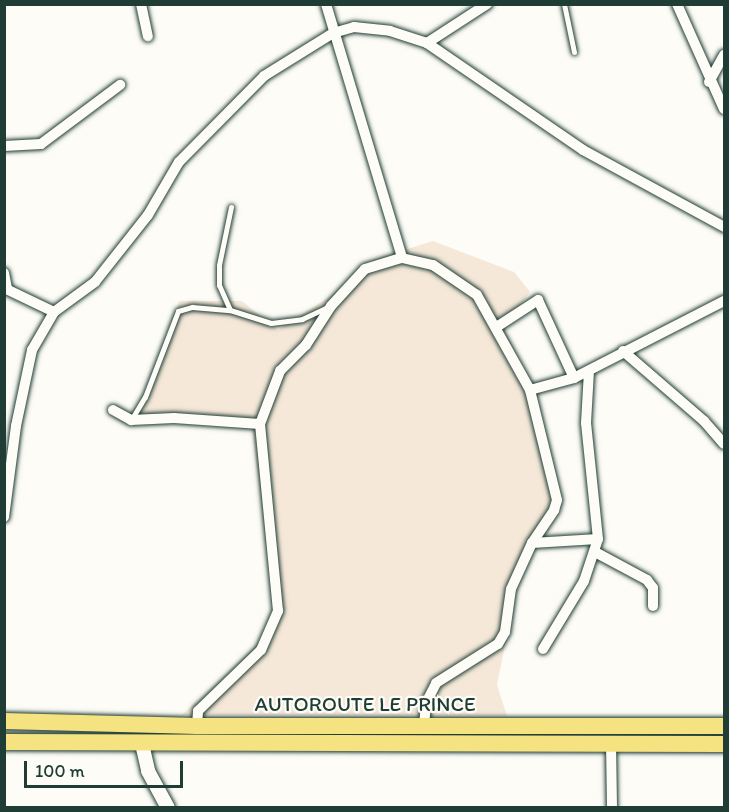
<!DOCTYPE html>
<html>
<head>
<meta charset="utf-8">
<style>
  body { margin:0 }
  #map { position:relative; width:729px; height:812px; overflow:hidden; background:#fdfcf7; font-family:Itim,sans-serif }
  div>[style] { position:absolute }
  .built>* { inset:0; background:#f5e8d9 }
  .roads { filter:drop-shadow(0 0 2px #1f3d34) drop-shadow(0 0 2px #1f3d34) }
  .service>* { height:5px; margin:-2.5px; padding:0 2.5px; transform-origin:2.5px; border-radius:2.5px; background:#fdfcf7 }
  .minor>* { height:10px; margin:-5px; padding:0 5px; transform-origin:5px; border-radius:5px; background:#fdfcf7 }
  .tertiary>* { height:14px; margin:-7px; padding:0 7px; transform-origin:7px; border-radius:7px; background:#fdfcf7 }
  .primary>* { height:16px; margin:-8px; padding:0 8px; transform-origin:8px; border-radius:8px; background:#f5e382 }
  span { translate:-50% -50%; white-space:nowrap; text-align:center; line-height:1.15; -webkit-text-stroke:4.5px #fdfcf7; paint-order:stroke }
  .street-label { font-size:21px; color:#1f3d34 }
  .frame { position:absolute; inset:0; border:6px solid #1f3d34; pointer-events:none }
  .scale { position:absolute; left:24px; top:761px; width:159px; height:27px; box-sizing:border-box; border:3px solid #1f3d34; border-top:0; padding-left:8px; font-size:18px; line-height:21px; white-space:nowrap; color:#1f3d34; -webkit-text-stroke:4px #fdfcf7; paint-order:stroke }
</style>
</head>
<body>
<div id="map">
  <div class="built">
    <i style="clip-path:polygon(433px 241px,514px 272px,530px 292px,504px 327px,540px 407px,559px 506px,519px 574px,497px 685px,507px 716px,182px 715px,252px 649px,271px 627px,274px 612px,252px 428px,140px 414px,179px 301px,242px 301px,278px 330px,329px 297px,373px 260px)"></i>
  </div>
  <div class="roads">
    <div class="service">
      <i style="left:564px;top:4px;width:49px;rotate:78.2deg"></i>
      <i style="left:231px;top:207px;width:59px;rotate:101.7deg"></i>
      <i style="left:219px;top:265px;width:20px;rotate:90deg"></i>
      <i style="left:219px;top:285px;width:27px;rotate:66deg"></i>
      <i style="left:230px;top:310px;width:43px;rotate:17.6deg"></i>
      <i style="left:271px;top:323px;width:31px;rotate:-7deg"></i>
      <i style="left:302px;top:319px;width:26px;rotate:-25deg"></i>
      <i style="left:131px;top:420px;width:27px;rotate:-59deg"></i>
      <i style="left:145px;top:397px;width:92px;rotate:-69deg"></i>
      <i style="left:178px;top:311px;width:15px;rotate:-16deg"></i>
      <i style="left:192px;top:307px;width:38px;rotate:5deg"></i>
    </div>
    <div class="minor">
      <i style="left:141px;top:4px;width:33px;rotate:78deg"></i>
      <i style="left:326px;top:4px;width:265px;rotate:73.3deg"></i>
      <i style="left:677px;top:4px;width:115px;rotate:65.9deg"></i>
      <i style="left:427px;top:43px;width:72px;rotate:-33deg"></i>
      <i style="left:709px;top:82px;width:31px;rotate:-61deg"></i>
      <i style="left:4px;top:146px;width:37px;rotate:-3deg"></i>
      <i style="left:41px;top:144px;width:99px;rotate:-36.8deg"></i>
      <i style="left:4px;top:273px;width:15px;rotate:79deg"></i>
      <i style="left:4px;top:288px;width:55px;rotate:25.6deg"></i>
      <i style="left:498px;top:326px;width:48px;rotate:-33deg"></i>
      <i style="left:538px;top:300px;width:86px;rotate:65.2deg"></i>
      <i style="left:623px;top:351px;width:107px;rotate:40.8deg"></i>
      <i style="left:704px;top:421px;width:30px;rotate:49deg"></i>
      <i style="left:113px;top:410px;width:21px;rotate:29deg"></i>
      <i style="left:131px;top:420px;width:43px;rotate:-2.7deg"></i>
      <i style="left:174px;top:418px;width:86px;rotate:4deg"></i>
      <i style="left:4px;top:517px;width:92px;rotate:-82.5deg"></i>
      <i style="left:16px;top:426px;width:78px;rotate:-78.1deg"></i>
      <i style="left:32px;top:350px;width:44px;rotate:-59.9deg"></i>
      <i style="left:54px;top:312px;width:51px;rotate:-36.2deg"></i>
      <i style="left:95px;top:282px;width:85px;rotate:-51.7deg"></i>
      <i style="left:148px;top:215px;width:61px;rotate:-59.7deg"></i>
      <i style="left:179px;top:162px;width:121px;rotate:-45.3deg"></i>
      <i style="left:264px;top:76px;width:81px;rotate:-31.9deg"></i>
      <i style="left:333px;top:33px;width:22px;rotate:-16deg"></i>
      <i style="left:354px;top:27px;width:36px;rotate:6deg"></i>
      <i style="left:390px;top:31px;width:39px;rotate:18deg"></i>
      <i style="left:427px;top:43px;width:189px;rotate:34.4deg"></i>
      <i style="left:583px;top:150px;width:161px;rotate:28.6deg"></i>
      <i style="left:532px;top:543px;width:66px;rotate:-3.5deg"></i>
      <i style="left:595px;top:552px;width:59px;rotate:28.3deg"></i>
      <i style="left:647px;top:580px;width:10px;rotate:53deg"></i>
      <i style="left:653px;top:588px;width:18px;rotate:90deg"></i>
      <i style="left:543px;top:649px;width:79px;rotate:-58.9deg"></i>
      <i style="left:584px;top:581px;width:44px;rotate:-71.6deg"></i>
      <i style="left:598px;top:539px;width:117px;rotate:-95.9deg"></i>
      <i style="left:586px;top:423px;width:52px;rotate:-86.7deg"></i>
      <i style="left:197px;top:726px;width:15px;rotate:-86deg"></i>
      <i style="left:198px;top:711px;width:88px;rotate:-44.1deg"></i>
      <i style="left:261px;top:650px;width:43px;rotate:-66.4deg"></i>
      <i style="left:278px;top:611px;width:188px;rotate:-95.5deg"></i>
      <i style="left:260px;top:424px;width:57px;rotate:-69.3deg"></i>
      <i style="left:280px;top:371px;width:37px;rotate:-45deg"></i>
      <i style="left:306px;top:345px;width:46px;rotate:-57.3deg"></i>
      <i style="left:331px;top:306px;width:50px;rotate:-47.4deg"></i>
      <i style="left:365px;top:269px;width:39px;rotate:-17deg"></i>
      <i style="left:402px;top:258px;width:32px;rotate:13deg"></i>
      <i style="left:433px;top:265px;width:53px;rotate:34.3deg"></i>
      <i style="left:477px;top:295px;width:109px;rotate:60.8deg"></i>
      <i style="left:424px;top:726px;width:23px;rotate:-85deg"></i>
      <i style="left:426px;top:703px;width:22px;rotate:-63deg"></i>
      <i style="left:436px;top:683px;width:73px;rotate:-32.2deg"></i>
      <i style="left:498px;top:644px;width:14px;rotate:-60deg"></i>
      <i style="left:505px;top:632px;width:43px;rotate:-82.1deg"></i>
      <i style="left:511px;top:589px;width:51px;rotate:-65.5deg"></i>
      <i style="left:532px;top:543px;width:40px;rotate:-56deg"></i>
      <i style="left:554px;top:510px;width:10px;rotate:-73deg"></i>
      <i style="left:557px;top:500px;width:113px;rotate:-103.8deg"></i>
      <i style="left:530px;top:390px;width:46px;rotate:-15.3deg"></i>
      <i style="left:574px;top:378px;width:169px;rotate:-27.2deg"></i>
      <i style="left:611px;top:743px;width:65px;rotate:89.1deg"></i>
    </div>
    <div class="tertiary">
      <i style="left:142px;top:744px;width:28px;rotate:77deg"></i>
      <i style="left:148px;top:771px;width:42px;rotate:61.6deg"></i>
    </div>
    <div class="primary">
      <i style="left:4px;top:721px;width:193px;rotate:1.5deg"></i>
      <i style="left:197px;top:726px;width:527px"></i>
      <i style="left:4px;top:742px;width:720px;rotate:0.16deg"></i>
    </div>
  </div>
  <div class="street-label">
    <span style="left:365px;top:704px">AUTOROUTE LE PRINCE</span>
  </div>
  <div class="frame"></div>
  <div class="scale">100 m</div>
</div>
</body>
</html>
